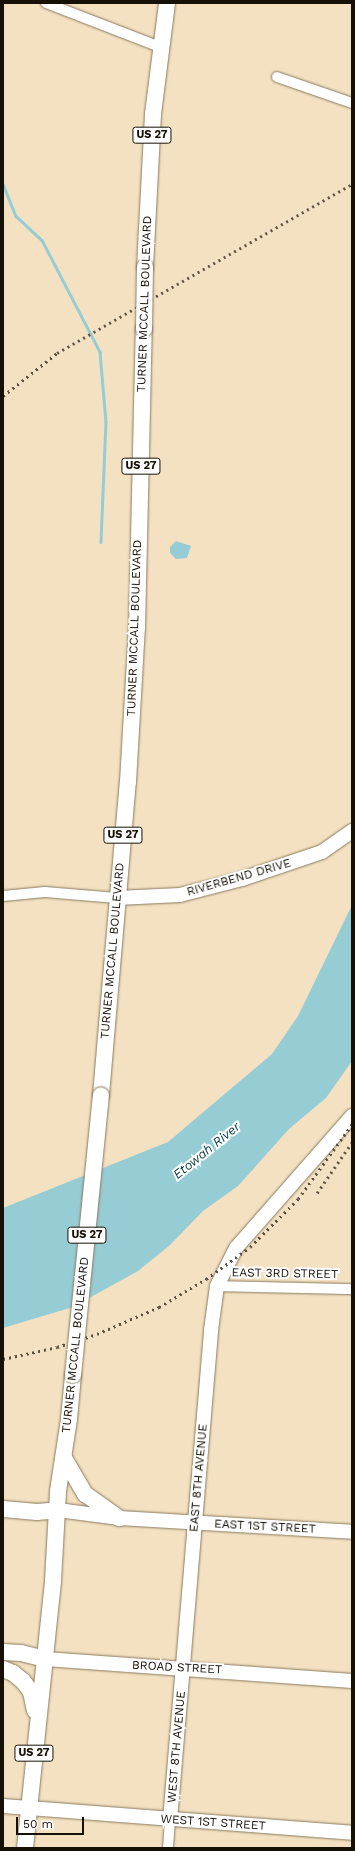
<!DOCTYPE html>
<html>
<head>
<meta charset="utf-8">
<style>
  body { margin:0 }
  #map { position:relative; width:355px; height:1851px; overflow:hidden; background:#f3e1c2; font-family:"Work Sans",sans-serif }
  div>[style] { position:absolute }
  .water>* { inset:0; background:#96ccd4 }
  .stream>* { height:2.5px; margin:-1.25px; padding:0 1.25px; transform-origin:1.25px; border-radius:1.25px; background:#96ccd4 }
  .roads { filter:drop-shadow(0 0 1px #897a5d) drop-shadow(0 0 1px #897a5d) }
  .street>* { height:10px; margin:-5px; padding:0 5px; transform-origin:5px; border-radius:5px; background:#fff }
  .secondary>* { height:14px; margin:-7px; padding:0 7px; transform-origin:7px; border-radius:7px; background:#fff }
  .primary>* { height:16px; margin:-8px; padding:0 8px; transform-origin:8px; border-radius:8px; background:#fff }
  .rail>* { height:2.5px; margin-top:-1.25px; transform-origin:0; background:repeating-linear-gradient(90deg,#5b5141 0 2px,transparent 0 6px) }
  .bridges { filter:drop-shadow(0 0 1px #897a5d) drop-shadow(0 0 1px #897a5d) }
  .primary-bridge>* { height:16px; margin:-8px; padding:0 8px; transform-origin:8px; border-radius:8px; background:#fff }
  span { translate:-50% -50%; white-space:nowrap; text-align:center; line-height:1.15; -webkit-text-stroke:4px #fff; paint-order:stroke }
  .shield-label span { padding:1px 3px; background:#fff; border:1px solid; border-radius:3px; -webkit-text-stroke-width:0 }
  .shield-label { font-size:11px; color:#161006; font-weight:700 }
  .street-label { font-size:12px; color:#161006 }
  .water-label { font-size:13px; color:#063c42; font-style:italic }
  .frame { position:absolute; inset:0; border:4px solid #161006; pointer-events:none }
  .scale { position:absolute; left:16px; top:1817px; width:68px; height:18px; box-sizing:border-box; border:2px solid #161006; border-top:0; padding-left:5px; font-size:12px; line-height:14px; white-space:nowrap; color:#161006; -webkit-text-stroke:3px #fff; paint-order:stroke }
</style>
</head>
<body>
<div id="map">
  <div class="water">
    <i style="clip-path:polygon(176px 541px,191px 546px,187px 558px,176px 559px,170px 553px,170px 547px)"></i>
    <i style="clip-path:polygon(352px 905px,352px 1061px,326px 1098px,289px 1129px,238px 1186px,203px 1211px,170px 1245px,138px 1271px,73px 1307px,3px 1328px,3px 1208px,168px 1142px,272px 1054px,298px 1016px)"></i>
  </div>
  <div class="stream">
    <i style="left:3px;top:184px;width:35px;rotate:68deg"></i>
    <i style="left:16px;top:216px;width:35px;rotate:43deg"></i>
    <i style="left:42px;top:240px;width:126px;rotate:62.6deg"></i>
    <i style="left:100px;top:352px;width:70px;rotate:85.1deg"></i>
    <i style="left:106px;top:422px;width:120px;rotate:92.4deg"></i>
  </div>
  <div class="roads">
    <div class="street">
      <i style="left:46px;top:3px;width:122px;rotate:21.1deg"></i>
      <i style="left:277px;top:77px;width:79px;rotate:19.1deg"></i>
      <i style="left:3px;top:896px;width:42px;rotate:-5.4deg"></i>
      <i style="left:45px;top:892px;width:72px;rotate:4.8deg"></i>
      <i style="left:217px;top:1286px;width:135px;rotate:1.3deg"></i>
      <i style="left:168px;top:1848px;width:28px;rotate:-86deg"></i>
    </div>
    <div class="secondary">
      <i style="left:117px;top:898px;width:63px;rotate:-2.7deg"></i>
      <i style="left:180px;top:895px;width:64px;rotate:-14.5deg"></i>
      <i style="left:242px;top:879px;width:84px;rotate:-18.6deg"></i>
      <i style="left:322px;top:852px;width:37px;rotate:-35deg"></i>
      <i style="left:58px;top:1510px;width:62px;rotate:7.5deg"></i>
      <i style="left:119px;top:1518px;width:233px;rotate:3.4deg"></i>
      <i style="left:45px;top:1659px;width:308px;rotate:4.1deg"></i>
      <i style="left:3px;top:1806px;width:350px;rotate:4.4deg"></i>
      <i style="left:170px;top:1820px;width:492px;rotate:-85.2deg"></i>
      <i style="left:211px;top:1330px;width:44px;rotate:-82.2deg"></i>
      <i style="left:217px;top:1286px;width:42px;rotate:-63.4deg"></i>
      <i style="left:236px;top:1248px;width:176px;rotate:-48.7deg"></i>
    </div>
    <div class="primary">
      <i style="left:145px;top:267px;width:153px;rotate:-87deg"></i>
      <i style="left:153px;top:114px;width:112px;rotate:-82.8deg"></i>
      <i style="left:101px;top:1095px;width:314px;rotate:-85.1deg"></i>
      <i style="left:128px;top:782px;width:154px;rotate:-86.7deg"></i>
      <i style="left:137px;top:628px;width:299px;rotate:-88.7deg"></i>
      <i style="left:64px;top:1458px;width:42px;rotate:59.7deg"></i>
      <i style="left:85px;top:1494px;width:42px;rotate:35.2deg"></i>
      <i style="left:3px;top:1509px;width:34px;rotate:5deg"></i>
      <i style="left:37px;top:1512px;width:21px;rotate:-5deg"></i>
      <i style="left:3px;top:1652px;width:18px;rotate:3deg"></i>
      <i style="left:21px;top:1653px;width:25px;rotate:14deg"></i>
      <i style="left:3px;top:1669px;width:11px;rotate:22deg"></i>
      <i style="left:13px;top:1673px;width:13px;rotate:39deg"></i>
      <i style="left:23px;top:1681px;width:14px;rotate:54deg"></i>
      <i style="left:31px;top:1692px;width:19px;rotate:78deg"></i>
      <i style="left:25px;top:1848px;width:268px;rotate:-84deg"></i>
      <i style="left:53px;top:1581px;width:90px;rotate:-86.8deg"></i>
      <i style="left:58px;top:1491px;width:73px;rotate:-81.3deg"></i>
      <i style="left:69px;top:1419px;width:44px;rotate:-84.8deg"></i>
    </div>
  </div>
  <div class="rail">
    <i style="left:3px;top:396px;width:69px;rotate:-38.5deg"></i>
    <i style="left:57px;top:353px;width:340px;rotate:-29.8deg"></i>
    <i style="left:317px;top:1193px;width:62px;rotate:-55.5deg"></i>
    <i style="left:3px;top:1359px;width:55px;rotate:-12.5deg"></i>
    <i style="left:57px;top:1347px;width:42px;rotate:-18deg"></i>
    <i style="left:97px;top:1334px;width:68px;rotate:-23.5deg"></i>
    <i style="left:159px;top:1307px;width:55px;rotate:-30.8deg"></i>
    <i style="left:206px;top:1279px;width:54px;rotate:-36deg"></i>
    <i style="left:250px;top:1247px;width:68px;rotate:-45deg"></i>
    <i style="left:298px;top:1199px;width:92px;rotate:-54.2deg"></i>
  </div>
  <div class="bridges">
    <div class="primary-bridge">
      <i style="left:144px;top:329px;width:62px;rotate:-89.1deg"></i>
      <i style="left:73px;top:1375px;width:281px;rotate:-84.3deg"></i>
    </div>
  </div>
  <div class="shield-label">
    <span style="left:152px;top:135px">US 27</span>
    <span style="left:141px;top:466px">US 27</span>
    <span style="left:123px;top:835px">US 27</span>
    <span style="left:87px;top:1235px">US 27</span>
    <span style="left:34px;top:1753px">US 27</span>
  </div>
  <div class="street-label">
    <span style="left:145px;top:304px;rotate:-88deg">TURNER MCCALL BOULEVARD</span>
    <span style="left:135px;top:628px;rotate:-88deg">TURNER MCCALL BOULEVARD</span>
    <span style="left:239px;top:878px;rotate:-16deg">RIVERBEND DRIVE</span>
    <span style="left:113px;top:951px;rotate:-85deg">TURNER MCCALL BOULEVARD</span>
    <span style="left:285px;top:1274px;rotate:1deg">EAST 3RD STREET</span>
    <span style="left:76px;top:1345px;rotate:-84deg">TURNER MCCALL BOULEVARD</span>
    <span style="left:199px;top:1478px;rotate:-85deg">EAST 8TH AVENUE</span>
    <span style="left:265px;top:1527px;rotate:3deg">EAST 1ST STREET</span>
    <span style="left:177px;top:1668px;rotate:3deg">BROAD STREET</span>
    <span style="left:177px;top:1747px;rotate:-85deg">WEST 8TH AVENUE</span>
    <span style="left:213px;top:1823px;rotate:4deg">WEST 1ST STREET</span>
  </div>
  <div class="water-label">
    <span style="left:207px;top:1151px;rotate:-39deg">Etowah River</span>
  </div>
  <div class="frame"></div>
  <div class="scale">50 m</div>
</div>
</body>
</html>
